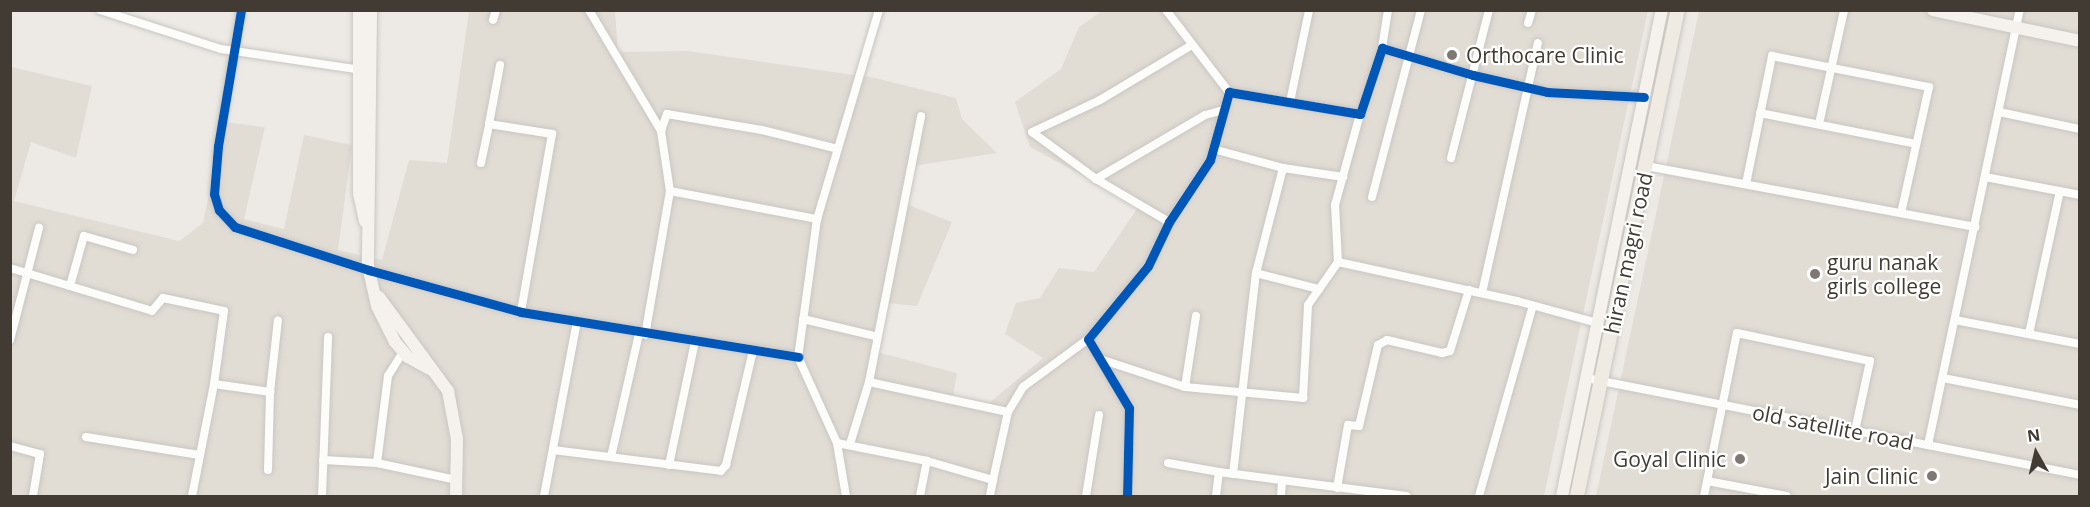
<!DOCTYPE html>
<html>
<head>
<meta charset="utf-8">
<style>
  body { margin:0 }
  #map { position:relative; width:2090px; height:507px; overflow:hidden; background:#edeae6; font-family:"Open Sans",sans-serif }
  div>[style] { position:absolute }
  .residential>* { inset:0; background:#e1dcd4 }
  .roads { filter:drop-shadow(0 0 2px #c9c6c2) drop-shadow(0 0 2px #c9c6c2) }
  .street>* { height:8px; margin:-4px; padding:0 4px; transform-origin:4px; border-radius:4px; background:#fcfcfb }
  .secondary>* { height:12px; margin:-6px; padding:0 6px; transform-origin:6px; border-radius:6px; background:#f5f2ed }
  .primary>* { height:14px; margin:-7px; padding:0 7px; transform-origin:7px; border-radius:7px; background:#efeae2 }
  .cycleway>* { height:9px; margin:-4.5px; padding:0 4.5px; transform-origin:4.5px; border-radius:4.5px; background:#0057b8 }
  .dots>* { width:16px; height:16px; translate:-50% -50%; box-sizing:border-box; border:3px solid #fff; border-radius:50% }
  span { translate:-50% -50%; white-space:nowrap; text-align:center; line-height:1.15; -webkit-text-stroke:4.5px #fff; paint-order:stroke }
  .poi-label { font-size:21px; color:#413b34 }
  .left { translate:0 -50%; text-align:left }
  .right { translate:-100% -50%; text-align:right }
  .street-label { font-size:21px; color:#413b34 }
  .frame { position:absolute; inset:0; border:12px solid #413b34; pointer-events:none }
  .north { position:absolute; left:2006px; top:423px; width:60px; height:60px; -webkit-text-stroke:4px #fff; paint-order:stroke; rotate:352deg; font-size:16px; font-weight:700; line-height:24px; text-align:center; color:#413b34 }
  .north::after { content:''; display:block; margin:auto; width:21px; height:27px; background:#413b34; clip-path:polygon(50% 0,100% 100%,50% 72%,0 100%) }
</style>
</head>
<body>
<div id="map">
  <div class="residential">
    <i style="clip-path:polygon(469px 11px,615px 11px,618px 52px,688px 51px,875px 78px,956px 98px,962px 119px,997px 153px,913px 166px,901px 202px,952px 222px,917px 306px,887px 303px,877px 352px,957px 373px,953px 396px,989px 403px,1043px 358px,1005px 334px,1016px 303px,1040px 298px,1059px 268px,1094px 272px,1139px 206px,1030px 147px,1015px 102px,1061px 69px,1079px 27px,1102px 11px,1648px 11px,1544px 496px,11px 496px,11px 67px,92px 86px,76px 158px,31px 142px,14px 201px,179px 241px,203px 223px,224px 122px,265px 127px,244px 219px,284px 229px,304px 135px,352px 145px,338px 250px,382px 260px,409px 160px,447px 163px)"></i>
    <i style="clip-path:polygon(1699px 11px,2079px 11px,2079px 496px,1596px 496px)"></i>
  </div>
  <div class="roads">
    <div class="street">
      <i style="left:100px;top:10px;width:127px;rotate:17.9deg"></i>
      <i style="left:221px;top:49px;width:143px;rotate:8.5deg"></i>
      <i style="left:241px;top:10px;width:138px;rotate:99.6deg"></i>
      <i style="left:218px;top:146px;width:48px;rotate:94.8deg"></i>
      <i style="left:214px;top:194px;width:17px;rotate:73deg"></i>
      <i style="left:219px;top:210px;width:23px;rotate:47deg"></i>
      <i style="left:235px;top:227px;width:141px;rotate:17.8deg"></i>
      <i style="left:369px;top:270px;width:158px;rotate:15.4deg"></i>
      <i style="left:521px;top:312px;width:281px;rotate:9.2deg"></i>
      <i style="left:589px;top:10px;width:141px;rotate:59.2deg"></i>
      <i style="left:661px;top:131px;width:61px;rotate:81.5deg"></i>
      <i style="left:670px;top:191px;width:146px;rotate:99.8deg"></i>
      <i style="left:879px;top:10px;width:218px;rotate:106.5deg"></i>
      <i style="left:817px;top:219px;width:139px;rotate:97.8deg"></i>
      <i style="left:798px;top:357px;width:94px;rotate:65.6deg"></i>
      <i style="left:837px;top:443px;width:92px;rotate:11.3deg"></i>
      <i style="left:927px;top:461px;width:69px;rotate:16.1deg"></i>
      <i style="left:993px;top:480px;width:16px;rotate:101deg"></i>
      <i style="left:1166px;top:10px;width:103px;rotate:52.5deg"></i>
      <i style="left:493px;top:20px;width:10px;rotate:-73deg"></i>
      <i style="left:1528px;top:23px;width:14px;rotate:-73deg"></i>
      <i style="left:1382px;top:48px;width:38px;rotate:-81deg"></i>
      <i style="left:1290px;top:102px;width:94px;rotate:-78.3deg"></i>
      <i style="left:1999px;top:112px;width:83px;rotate:11.9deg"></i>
      <i style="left:1760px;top:113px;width:159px;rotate:11.2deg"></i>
      <i style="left:489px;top:124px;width:60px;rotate:-79.4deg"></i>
      <i style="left:1819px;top:124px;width:117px;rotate:-77.6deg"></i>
      <i style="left:661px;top:131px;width:18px;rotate:-71deg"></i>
      <i style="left:667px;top:114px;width:96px;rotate:9.6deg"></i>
      <i style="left:762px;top:130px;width:78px;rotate:14deg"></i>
      <i style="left:1213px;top:149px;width:73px;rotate:15.2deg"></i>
      <i style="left:1283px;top:168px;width:61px;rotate:8.5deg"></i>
      <i style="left:1451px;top:158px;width:153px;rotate:-75.6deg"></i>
      <i style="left:481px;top:163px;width:40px;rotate:-78deg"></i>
      <i style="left:489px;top:124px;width:64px;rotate:9deg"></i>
      <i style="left:552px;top:134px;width:181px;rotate:99.9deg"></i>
      <i style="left:1646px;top:166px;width:335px;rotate:10.5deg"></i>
      <i style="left:1985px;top:177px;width:97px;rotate:10.7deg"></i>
      <i style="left:1096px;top:179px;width:126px;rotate:-30.4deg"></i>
      <i style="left:1205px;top:115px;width:20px;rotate:-15deg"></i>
      <i style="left:1746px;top:184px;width:131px;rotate:-78.5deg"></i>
      <i style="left:1772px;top:56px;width:160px;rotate:11.2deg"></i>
      <i style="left:1929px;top:87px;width:129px;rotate:102.5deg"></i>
      <i style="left:670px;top:191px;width:150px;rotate:10.8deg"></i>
      <i style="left:1372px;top:197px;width:193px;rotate:-75.3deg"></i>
      <i style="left:1169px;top:222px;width:85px;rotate:-149.5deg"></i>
      <i style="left:1096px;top:179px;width:79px;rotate:-143.7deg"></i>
      <i style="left:1032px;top:132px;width:75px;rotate:-25.2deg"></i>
      <i style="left:1100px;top:100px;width:107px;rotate:-30.9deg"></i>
      <i style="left:1338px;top:262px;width:57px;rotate:-93deg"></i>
      <i style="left:1335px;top:205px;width:94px;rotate:-74.6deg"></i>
      <i style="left:10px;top:268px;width:148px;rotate:16.8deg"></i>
      <i style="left:152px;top:311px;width:17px;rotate:-50deg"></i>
      <i style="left:163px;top:298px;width:62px;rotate:12deg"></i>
      <i style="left:224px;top:311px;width:74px;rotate:97.8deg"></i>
      <i style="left:214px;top:384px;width:114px;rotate:101.1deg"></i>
      <i style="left:1256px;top:273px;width:65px;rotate:14.3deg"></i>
      <i style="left:70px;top:286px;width:52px;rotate:-74.4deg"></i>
      <i style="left:84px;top:236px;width:51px;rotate:15.9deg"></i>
      <i style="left:1482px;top:293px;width:256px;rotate:-77.4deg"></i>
      <i style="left:803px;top:319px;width:74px;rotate:13.3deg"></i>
      <i style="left:1955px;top:320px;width:127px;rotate:10.9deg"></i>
      <i style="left:2029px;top:334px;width:146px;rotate:-77.8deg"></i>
      <i style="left:10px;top:340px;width:116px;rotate:-75.5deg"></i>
      <i style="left:1103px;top:360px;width:86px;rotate:18.2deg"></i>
      <i style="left:1185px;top:387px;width:119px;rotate:5.3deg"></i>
      <i style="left:1303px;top:398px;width:93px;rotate:-86.9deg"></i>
      <i style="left:1308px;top:305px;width:52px;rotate:-55.1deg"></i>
      <i style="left:1338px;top:262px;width:183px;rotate:12.3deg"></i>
      <i style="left:1517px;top:301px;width:84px;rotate:15.2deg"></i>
      <i style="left:1586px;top:378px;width:503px;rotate:11.11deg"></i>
      <i style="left:1943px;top:378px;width:140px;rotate:11.1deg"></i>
      <i style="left:869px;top:382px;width:142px;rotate:12.2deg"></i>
      <i style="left:214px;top:384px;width:57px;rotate:8.1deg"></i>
      <i style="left:1185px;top:387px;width:72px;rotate:-81.2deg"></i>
      <i style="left:86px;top:437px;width:115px;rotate:9deg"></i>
      <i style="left:837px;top:443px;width:54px;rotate:80.4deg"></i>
      <i style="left:850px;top:444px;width:65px;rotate:-73deg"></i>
      <i style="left:869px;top:382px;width:271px;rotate:-78.9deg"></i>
      <i style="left:1928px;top:445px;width:445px;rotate:-78.1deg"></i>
      <i style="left:10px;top:446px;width:31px;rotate:15deg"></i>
      <i style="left:40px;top:454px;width:43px;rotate:99.5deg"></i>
      <i style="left:553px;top:450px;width:169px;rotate:7.1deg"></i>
      <i style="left:721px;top:471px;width:8px;rotate:-50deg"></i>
      <i style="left:726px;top:465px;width:117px;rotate:-76.7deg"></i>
      <i style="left:611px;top:457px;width:126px;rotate:-77.2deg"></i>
      <i style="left:323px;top:460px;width:54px;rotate:3.2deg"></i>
      <i style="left:377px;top:463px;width:82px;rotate:12deg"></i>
      <i style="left:377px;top:463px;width:88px;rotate:-82.8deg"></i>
      <i style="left:388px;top:376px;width:28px;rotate:-58deg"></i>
      <i style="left:1168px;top:463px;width:52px;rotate:10deg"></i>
      <i style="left:669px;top:465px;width:126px;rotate:-78.1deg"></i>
      <i style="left:268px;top:470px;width:78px;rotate:-88.5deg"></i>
      <i style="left:270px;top:392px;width:72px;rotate:-83.7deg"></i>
      <i style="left:1233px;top:474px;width:202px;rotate:-83.5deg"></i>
      <i style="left:1256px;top:273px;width:108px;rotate:-75.6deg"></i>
      <i style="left:993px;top:480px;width:70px;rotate:-77.6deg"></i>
      <i style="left:1008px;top:412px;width:29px;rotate:-59deg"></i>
      <i style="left:1023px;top:387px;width:81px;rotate:-36.4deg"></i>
      <i style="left:1707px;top:481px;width:81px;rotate:10.6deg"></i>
      <i style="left:1337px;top:488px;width:64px;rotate:-80.1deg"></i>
      <i style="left:1348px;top:425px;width:11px;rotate:5deg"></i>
      <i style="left:1359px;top:426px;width:83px;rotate:-76.8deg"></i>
      <i style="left:1378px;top:345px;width:10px;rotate:-29deg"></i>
      <i style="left:1387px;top:340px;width:57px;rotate:13.3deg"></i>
      <i style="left:1442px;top:353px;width:8px;rotate:-14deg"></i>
      <i style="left:1450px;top:351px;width:64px;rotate:-72.7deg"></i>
      <i style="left:322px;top:496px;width:159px;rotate:-87.8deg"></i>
      <i style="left:544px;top:496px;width:177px;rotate:-79.3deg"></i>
      <i style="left:920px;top:496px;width:36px;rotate:-79deg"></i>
      <i style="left:1086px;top:496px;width:82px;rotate:-80.9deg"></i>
      <i style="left:1127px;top:496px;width:88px;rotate:-88.7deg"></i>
      <i style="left:1129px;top:408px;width:80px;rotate:-120.7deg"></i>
      <i style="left:1088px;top:339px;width:94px;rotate:-50.6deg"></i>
      <i style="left:1148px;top:266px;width:49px;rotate:-64.5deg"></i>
      <i style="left:1169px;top:222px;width:74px;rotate:-56.5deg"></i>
      <i style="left:1210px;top:160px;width:71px;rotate:-74.4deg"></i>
      <i style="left:1229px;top:92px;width:133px;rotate:9.5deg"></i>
      <i style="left:1360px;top:114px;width:70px;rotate:-71.6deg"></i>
      <i style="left:1382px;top:48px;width:95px;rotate:16.5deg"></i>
      <i style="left:1473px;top:75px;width:76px;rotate:12.9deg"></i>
      <i style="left:1547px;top:92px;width:97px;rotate:3deg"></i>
      <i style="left:1216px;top:496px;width:24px;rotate:-83deg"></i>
      <i style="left:1219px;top:472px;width:189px;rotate:7.3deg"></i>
      <i style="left:1281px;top:496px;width:15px;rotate:-86deg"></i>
      <i style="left:1479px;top:496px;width:198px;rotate:-74.2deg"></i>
      <i style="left:1704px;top:496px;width:166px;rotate:-78.6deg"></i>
      <i style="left:1737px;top:333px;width:136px;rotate:11.9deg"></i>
      <i style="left:1870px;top:361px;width:72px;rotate:102.1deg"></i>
    </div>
    <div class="secondary">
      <i style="left:359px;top:10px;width:183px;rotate:90deg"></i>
      <i style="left:359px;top:193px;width:29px;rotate:78deg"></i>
      <i style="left:371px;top:10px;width:256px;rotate:90.7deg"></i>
      <i style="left:368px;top:266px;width:41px;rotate:77.3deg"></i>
      <i style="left:377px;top:306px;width:40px;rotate:63.4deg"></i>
      <i style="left:395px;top:342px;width:20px;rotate:49deg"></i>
      <i style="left:408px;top:357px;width:25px;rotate:29deg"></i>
      <i style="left:1933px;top:10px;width:150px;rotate:11.9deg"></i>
      <i style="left:379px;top:297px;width:117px;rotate:53.7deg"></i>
      <i style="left:448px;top:391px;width:49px;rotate:79.4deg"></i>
      <i style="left:457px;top:439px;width:57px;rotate:91deg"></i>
      <i style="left:1562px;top:496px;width:496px;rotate:-78.4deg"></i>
    </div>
    <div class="primary">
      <i style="left:1577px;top:496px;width:496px;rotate:-78.3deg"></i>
    </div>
  </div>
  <div class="cycleway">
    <i style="left:241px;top:10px;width:138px;rotate:99.6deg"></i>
    <i style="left:218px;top:146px;width:48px;rotate:94.8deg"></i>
    <i style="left:214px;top:194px;width:17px;rotate:73deg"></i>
    <i style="left:219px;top:210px;width:23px;rotate:47deg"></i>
    <i style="left:235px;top:227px;width:141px;rotate:17.8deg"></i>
    <i style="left:369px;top:270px;width:158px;rotate:15.4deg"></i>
    <i style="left:521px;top:312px;width:281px;rotate:9.2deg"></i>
    <i style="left:1127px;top:496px;width:88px;rotate:-88.7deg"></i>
    <i style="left:1129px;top:408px;width:80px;rotate:-120.7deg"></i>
    <i style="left:1088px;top:339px;width:94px;rotate:-50.6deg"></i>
    <i style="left:1148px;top:266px;width:49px;rotate:-64.5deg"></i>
    <i style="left:1169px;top:222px;width:74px;rotate:-56.5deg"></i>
    <i style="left:1210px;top:160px;width:71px;rotate:-74.4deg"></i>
    <i style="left:1229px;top:92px;width:133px;rotate:9.5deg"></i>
    <i style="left:1360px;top:114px;width:70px;rotate:-71.6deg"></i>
    <i style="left:1382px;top:48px;width:95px;rotate:16.5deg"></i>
    <i style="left:1473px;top:75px;width:76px;rotate:12.9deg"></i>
    <i style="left:1547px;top:92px;width:97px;rotate:3deg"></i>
  </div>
  <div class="dots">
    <i style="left:1452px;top:55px;background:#7d7872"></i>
    <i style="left:1815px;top:274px;background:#7d7872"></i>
    <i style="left:1740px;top:459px;background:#7d7872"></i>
    <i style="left:1932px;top:476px;background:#7d7872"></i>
  </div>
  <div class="poi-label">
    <span class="left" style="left:1466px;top:55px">Orthocare Clinic</span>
    <span class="left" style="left:1827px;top:274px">guru nanak<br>girls college</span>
    <span class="right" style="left:1726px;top:459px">Goyal Clinic</span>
    <span class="right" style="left:1918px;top:476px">Jain Clinic</span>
  </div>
  <div class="street-label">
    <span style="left:1628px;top:253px;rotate:-78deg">hiran magri road</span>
    <span style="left:1833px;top:427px;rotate:11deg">old satellite road</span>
  </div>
  <div class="frame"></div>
  <div class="north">N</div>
</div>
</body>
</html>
